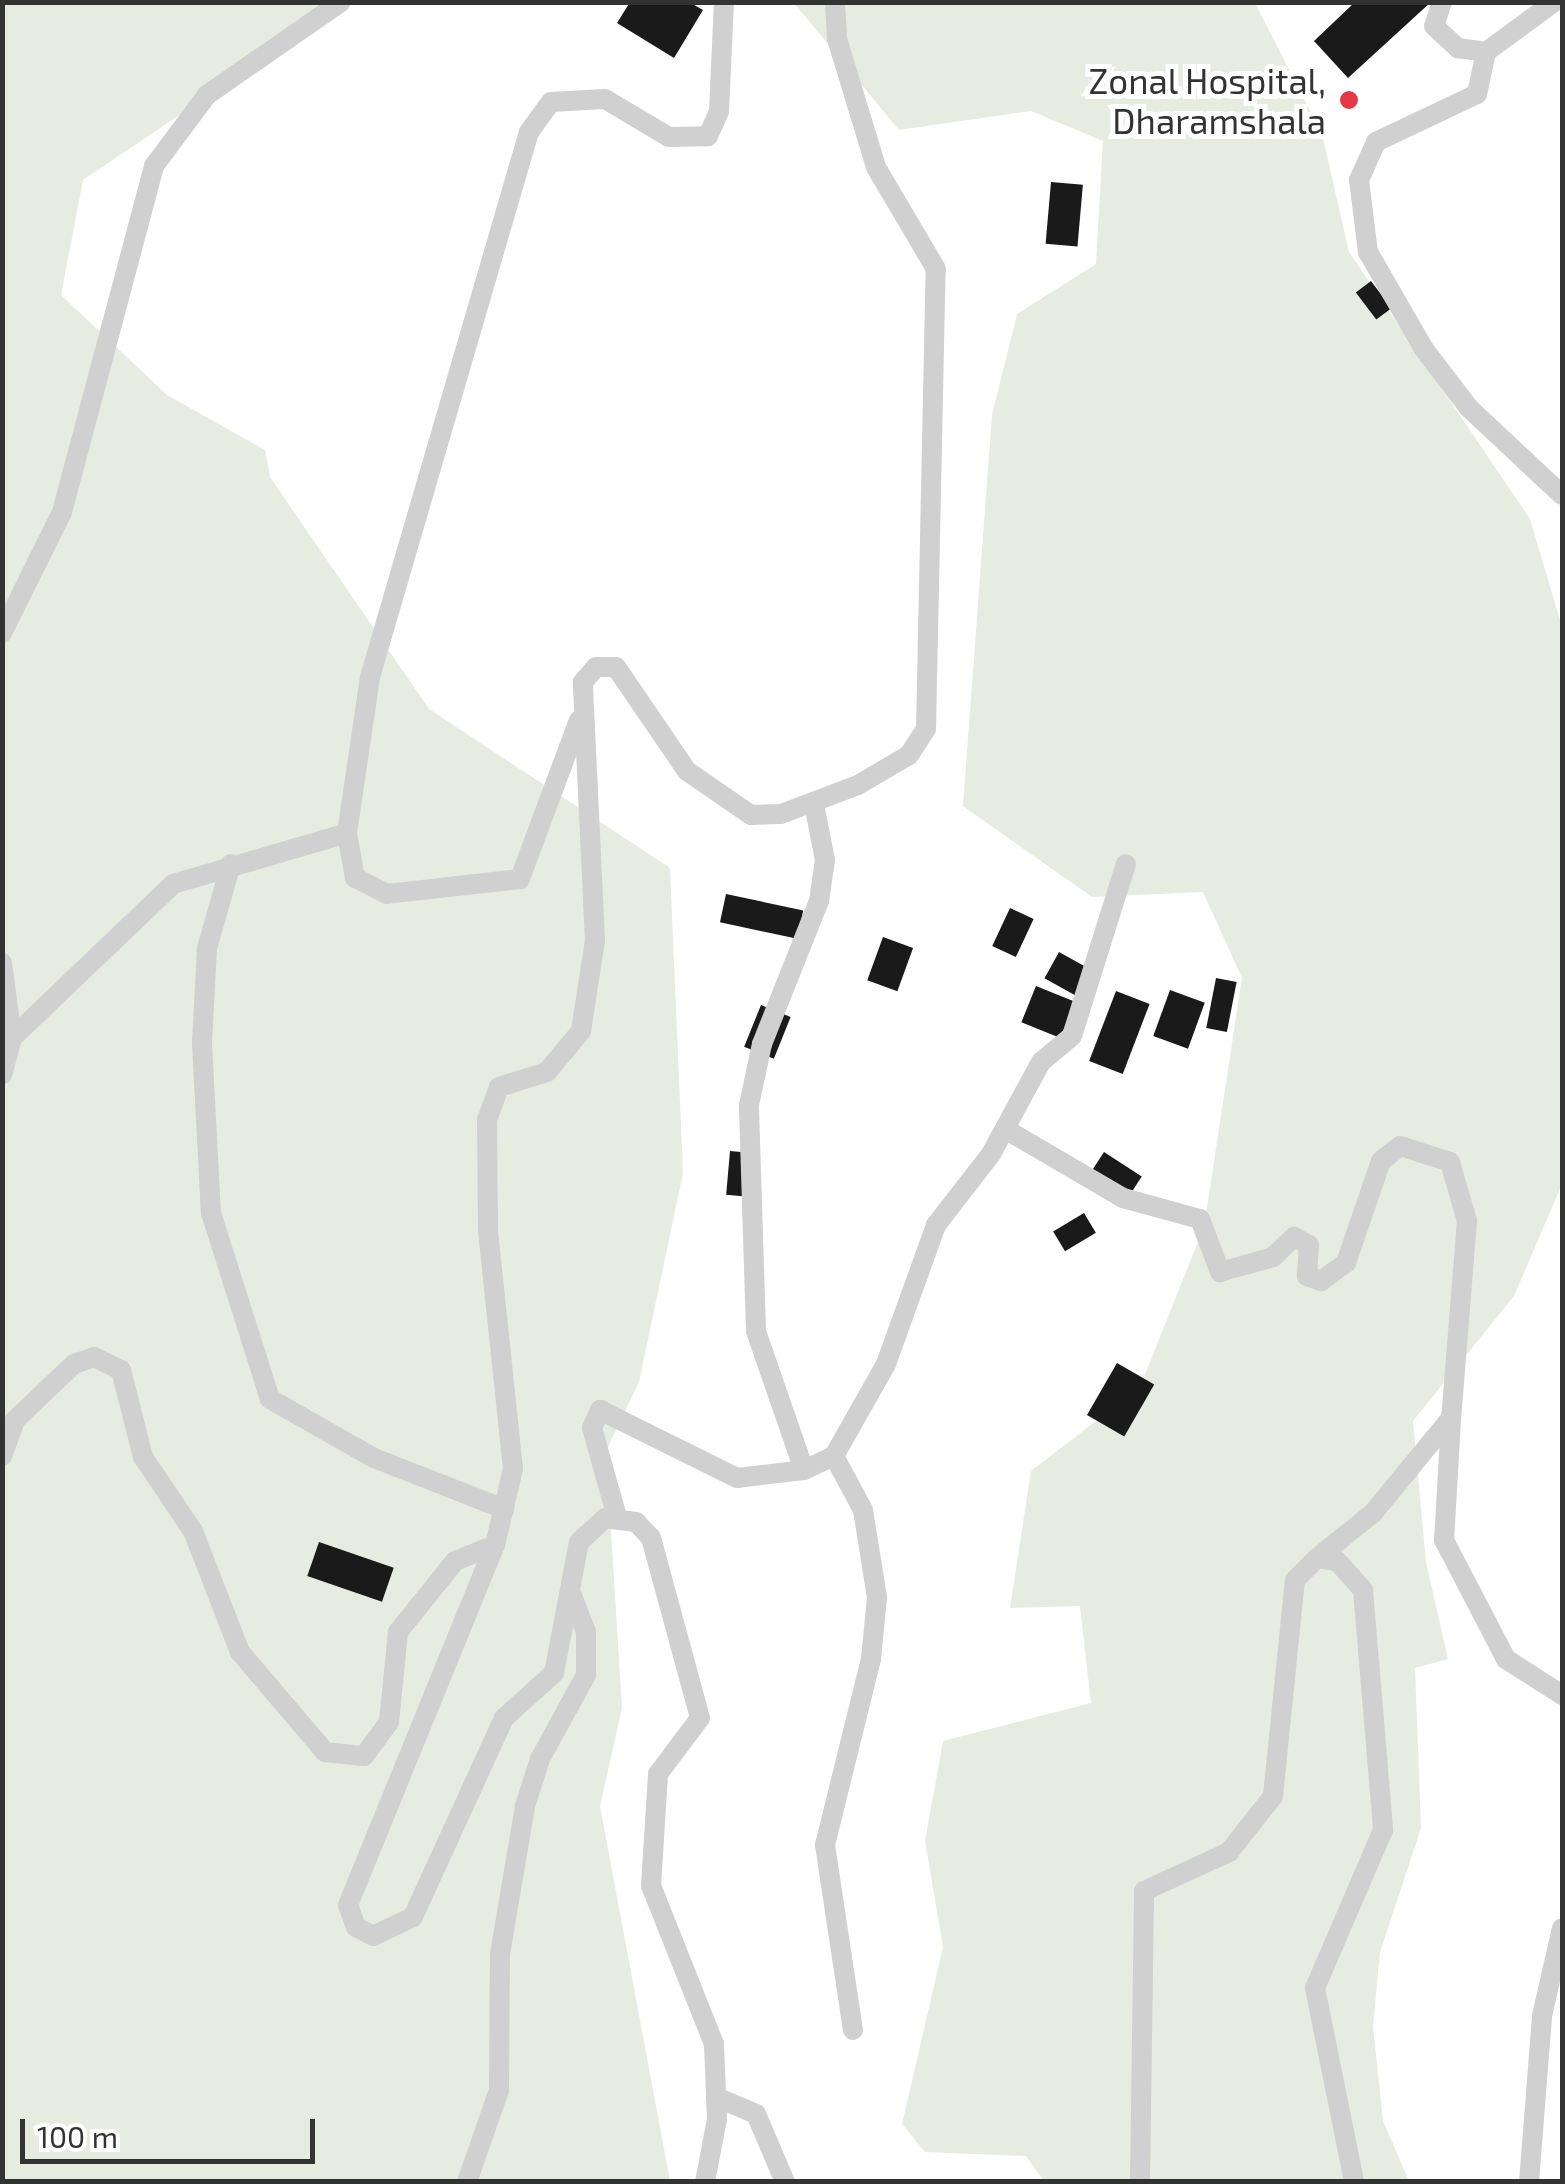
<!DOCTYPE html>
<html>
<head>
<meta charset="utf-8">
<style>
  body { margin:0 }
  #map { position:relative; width:1565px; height:2184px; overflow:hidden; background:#fff; font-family:"Exo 2",sans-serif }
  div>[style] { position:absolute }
  .green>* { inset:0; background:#e6ecdf }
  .building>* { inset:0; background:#1a1a1a; transform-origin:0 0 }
  .minor>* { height:20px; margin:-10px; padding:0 10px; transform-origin:10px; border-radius:10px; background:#d0d0d0 }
  .dots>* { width:28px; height:28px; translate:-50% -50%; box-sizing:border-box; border:5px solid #fff; border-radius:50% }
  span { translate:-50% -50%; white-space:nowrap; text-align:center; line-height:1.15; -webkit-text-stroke:10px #fff; paint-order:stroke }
  .poi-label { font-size:35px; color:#333 }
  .right { translate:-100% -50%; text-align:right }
  .frame { position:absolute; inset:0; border:5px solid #333; pointer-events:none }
  .scale { position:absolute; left:20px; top:2119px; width:295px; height:45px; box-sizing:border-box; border:5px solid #333; border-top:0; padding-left:12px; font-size:30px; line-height:35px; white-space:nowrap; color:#333; -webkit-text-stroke:8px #fff; paint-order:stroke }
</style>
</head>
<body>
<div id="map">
  <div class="green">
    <i style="clip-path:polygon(3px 3px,346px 3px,83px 180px,61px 295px,167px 395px,265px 450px,270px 477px,429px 709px,670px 868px,683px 1173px,639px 1382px,606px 1451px,622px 1708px,600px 1806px,670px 2181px,3px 2182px)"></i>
    <i style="clip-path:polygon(794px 3px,1255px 3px,1322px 134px,1349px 252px,1530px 519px,1562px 627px,1562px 1184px,1514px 1296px,1413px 1421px,1426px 1562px,1448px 1659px,1415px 1668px,1421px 1828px,1380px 1952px,1373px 2027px,1383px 2121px,1409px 2181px,1044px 2181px,1026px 2156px,925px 2152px,902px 2124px,943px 1947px,925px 1841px,943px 1741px,1091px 1703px,1080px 1606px,1010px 1608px,1031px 1471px,1140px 1387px,1204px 1227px,1242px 978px,1203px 892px,1092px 897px,963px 806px,992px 415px,1017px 314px,1096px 264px,1103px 141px,1031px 111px,899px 130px)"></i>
  </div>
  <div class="building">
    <i style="clip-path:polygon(630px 2px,689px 2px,703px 10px,674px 58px,617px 23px)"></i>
    <i style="clip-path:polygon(1355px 2px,1431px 2px,1348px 78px,1314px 41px)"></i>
    <i style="left:1051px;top:182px;width:32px;height:62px;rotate:5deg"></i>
    <i style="left:1371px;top:281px;width:34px;height:19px;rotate:53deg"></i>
    <i style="left:726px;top:894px;width:79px;height:29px;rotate:12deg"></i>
    <i style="left:1010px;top:908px;width:26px;height:42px;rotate:25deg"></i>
    <i style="left:883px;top:937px;width:32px;height:46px;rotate:20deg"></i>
    <i style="left:1059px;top:952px;width:35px;height:30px;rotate:29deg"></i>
    <i style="left:1216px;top:978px;width:21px;height:51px;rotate:11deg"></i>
    <i style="left:1036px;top:986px;width:42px;height:39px;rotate:22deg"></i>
    <i style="left:1170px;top:990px;width:37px;height:49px;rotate:20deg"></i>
    <i style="left:1116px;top:991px;width:36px;height:75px;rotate:21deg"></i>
    <i style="left:761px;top:1005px;width:32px;height:45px;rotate:22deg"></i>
    <i style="left:730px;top:1151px;width:25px;height:44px;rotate:5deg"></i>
    <i style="left:1104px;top:1152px;width:45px;height:22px;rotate:33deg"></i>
    <i style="left:1084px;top:1213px;width:23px;height:36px;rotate:59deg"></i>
    <i style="left:1117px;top:1363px;width:43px;height:60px;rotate:30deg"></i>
    <i style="left:319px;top:1542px;width:79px;height:36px;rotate:19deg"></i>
  </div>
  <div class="minor">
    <i style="left:1442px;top:2px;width:25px;rotate:108deg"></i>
    <i style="left:1434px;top:26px;width:33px;rotate:43deg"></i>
    <i style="left:1458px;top:48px;width:28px;rotate:8deg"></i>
    <i style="left:1486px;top:52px;width:84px;rotate:-36.3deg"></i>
    <i style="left:1486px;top:52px;width:43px;rotate:102.1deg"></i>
    <i style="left:1477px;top:94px;width:112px;rotate:154.6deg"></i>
    <i style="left:1376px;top:142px;width:42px;rotate:114.1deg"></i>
    <i style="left:1359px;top:180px;width:73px;rotate:82.9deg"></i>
    <i style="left:1368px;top:252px;width:112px;rotate:60deg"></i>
    <i style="left:1424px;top:349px;width:74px;rotate:52.7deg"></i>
    <i style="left:1469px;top:408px;width:127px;rotate:43.1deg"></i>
    <i style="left:2px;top:633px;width:135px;rotate:-63.6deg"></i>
    <i style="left:62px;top:512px;width:358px;rotate:-75.1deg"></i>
    <i style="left:154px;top:166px;width:89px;rotate:-53.3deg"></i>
    <i style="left:207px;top:95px;width:163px;rotate:-34.8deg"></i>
    <i style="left:579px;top:720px;width:170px;rotate:110.4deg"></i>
    <i style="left:520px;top:879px;width:134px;rotate:173.6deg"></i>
    <i style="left:387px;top:894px;width:36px;rotate:-153deg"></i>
    <i style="left:355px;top:878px;width:46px;rotate:-100.1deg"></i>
    <i style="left:347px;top:833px;width:158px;rotate:-81.6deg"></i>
    <i style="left:370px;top:677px;width:568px;rotate:-73.74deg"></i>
    <i style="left:529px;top:132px;width:37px;rotate:-54deg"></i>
    <i style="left:551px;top:102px;width:54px;rotate:-3.2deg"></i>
    <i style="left:605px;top:99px;width:74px;rotate:30.7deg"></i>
    <i style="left:669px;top:137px;width:39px;rotate:-1deg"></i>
    <i style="left:708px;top:136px;width:27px;rotate:-66deg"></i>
    <i style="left:719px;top:111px;width:109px;rotate:-87.4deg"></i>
    <i style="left:231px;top:864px;width:87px;rotate:105.9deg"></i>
    <i style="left:207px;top:948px;width:95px;rotate:93deg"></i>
    <i style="left:202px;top:1043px;width:170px;rotate:87deg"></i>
    <i style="left:211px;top:1213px;width:195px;rotate:72.4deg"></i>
    <i style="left:270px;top:1399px;width:120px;rotate:29.6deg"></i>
    <i style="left:374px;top:1458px;width:140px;rotate:21.4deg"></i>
    <i style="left:2px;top:963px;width:76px;rotate:82.4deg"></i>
    <i style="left:12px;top:1038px;width:38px;rotate:105deg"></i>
    <i style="left:2px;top:1038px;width:10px"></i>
    <i style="left:12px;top:1038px;width:223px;rotate:-43.7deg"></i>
    <i style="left:173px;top:884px;width:181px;rotate:-16.3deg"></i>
    <i style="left:1005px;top:1129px;width:137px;rotate:30.3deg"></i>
    <i style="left:1123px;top:1198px;width:80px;rotate:15.3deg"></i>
    <i style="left:1200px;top:1219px;width:57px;rotate:69.3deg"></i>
    <i style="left:1220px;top:1272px;width:55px;rotate:-15.8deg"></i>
    <i style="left:1273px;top:1257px;width:29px;rotate:-44deg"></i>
    <i style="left:1294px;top:1237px;width:17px;rotate:28deg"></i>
    <i style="left:1309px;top:1245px;width:31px;rotate:94deg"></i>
    <i style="left:1307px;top:1276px;width:15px;rotate:20deg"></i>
    <i style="left:1321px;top:1281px;width:31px;rotate:-36deg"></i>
    <i style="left:1346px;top:1263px;width:108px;rotate:-71.1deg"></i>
    <i style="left:1381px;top:1161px;width:24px;rotate:-38deg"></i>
    <i style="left:1400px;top:1146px;width:52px;rotate:17.7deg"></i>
    <i style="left:1450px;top:1162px;width:61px;rotate:73.9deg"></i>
    <i style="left:1467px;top:1221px;width:198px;rotate:94.6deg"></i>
    <i style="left:1451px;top:1418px;width:123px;rotate:129.4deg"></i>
    <i style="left:1373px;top:1513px;width:72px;rotate:141.2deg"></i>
    <i style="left:1451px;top:1420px;width:120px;rotate:93.3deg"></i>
    <i style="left:1444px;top:1540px;width:134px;rotate:62.5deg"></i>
    <i style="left:1506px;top:1659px;width:67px;rotate:32.7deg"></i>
    <i style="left:2px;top:1456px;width:38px;rotate:-70deg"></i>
    <i style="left:15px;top:1420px;width:81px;rotate:-43.5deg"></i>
    <i style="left:74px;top:1364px;width:21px;rotate:-19deg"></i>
    <i style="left:94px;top:1357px;width:30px;rotate:26deg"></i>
    <i style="left:121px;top:1370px;width:90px;rotate:75.8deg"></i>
    <i style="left:143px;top:1457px;width:89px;rotate:56deg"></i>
    <i style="left:193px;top:1531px;width:130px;rotate:68.8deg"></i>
    <i style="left:240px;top:1652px;width:131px;rotate:49.6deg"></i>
    <i style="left:325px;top:1752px;width:39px;rotate:6deg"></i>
    <i style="left:364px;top:1756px;width:42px;rotate:-53.7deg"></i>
    <i style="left:389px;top:1722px;width:90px;rotate:-84.3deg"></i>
    <i style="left:398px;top:1632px;width:91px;rotate:-51.2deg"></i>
    <i style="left:455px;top:1561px;width:43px;rotate:-21.8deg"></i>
    <i style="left:834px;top:1456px;width:61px;rotate:61.8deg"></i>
    <i style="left:863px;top:1510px;width:88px;rotate:80.9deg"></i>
    <i style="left:877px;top:1597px;width:62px;rotate:95.5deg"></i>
    <i style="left:871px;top:1659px;width:192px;rotate:103.9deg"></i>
    <i style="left:825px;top:1845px;width:187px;rotate:81.4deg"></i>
    <i style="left:804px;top:1470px;width:147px;rotate:-109.1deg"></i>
    <i style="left:756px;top:1331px;width:226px;rotate:-91.8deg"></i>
    <i style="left:749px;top:1105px;width:62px;rotate:-78deg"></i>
    <i style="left:762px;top:1044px;width:154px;rotate:-68.3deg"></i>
    <i style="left:819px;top:901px;width:41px;rotate:-81.7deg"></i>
    <i style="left:825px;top:860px;width:57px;rotate:-101.1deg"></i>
    <i style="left:617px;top:1517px;width:92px;rotate:-105.7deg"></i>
    <i style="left:592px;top:1428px;width:20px;rotate:-66deg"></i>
    <i style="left:600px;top:1410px;width:153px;rotate:26.4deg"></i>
    <i style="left:737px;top:1478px;width:67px;rotate:-6.8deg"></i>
    <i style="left:804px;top:1470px;width:33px;rotate:-25deg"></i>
    <i style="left:834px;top:1456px;width:106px;rotate:-60.5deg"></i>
    <i style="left:886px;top:1364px;width:148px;rotate:-70.2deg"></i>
    <i style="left:936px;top:1225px;width:90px;rotate:-52.2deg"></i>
    <i style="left:991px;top:1154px;width:105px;rotate:-61.5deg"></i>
    <i style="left:1041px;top:1062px;width:40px;rotate:-40deg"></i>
    <i style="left:1072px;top:1036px;width:180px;rotate:-72.6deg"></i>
    <i style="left:716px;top:2097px;width:43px;rotate:23deg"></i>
    <i style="left:756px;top:2114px;width:74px;rotate:66.9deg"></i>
    <i style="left:467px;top:2182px;width:97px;rotate:-70.8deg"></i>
    <i style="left:499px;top:2090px;width:136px;rotate:-89.6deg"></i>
    <i style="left:500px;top:1954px;width:150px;rotate:-80.4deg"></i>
    <i style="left:525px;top:1806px;width:49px;rotate:-72.3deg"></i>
    <i style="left:540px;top:1759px;width:96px;rotate:-61.3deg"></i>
    <i style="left:586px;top:1675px;width:43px;rotate:-90deg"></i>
    <i style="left:586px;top:1632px;width:39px;rotate:-111deg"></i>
    <i style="left:705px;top:2182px;width:64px;rotate:-79.2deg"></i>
    <i style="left:717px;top:2119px;width:75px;rotate:-92.3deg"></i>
    <i style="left:714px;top:2044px;width:170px;rotate:-111.7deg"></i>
    <i style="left:651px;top:1886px;width:112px;rotate:-86.4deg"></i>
    <i style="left:658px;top:1774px;width:70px;rotate:-53.1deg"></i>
    <i style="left:700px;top:1718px;width:187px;rotate:-105.2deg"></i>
    <i style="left:651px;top:1538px;width:22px;rotate:-133deg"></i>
    <i style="left:636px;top:1522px;width:31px;rotate:-173deg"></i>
    <i style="left:605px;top:1518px;width:35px;rotate:137deg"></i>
    <i style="left:579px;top:1542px;width:133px;rotate:100.8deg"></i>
    <i style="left:554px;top:1673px;width:67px;rotate:138deg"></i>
    <i style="left:504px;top:1718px;width:219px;rotate:114.6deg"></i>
    <i style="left:413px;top:1917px;width:44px;rotate:154.6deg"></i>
    <i style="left:373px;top:1936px;width:19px;rotate:-152deg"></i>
    <i style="left:356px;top:1927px;width:23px;rotate:-110deg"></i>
    <i style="left:348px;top:1905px;width:389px;rotate:-67.8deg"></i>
    <i style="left:495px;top:1545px;width:78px;rotate:-76.7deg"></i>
    <i style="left:513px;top:1469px;width:240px;rotate:-96deg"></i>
    <i style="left:488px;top:1230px;width:110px;rotate:-90.5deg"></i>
    <i style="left:487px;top:1120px;width:35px;rotate:-70deg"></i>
    <i style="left:499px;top:1087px;width:50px;rotate:-17.4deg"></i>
    <i style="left:547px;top:1072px;width:53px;rotate:-50.3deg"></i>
    <i style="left:581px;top:1031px;width:91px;rotate:-81.2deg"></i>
    <i style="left:595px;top:941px;width:259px;rotate:-92.7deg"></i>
    <i style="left:583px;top:682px;width:20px;rotate:-49deg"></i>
    <i style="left:596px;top:667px;width:20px"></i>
    <i style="left:616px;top:667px;width:126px;rotate:55.7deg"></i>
    <i style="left:687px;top:771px;width:78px;rotate:34.5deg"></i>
    <i style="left:751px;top:815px;width:30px;rotate:-2deg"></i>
    <i style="left:781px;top:814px;width:82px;rotate:-20.6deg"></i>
    <i style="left:858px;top:785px;width:59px;rotate:-30.5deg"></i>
    <i style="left:909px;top:755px;width:31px;rotate:-57deg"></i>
    <i style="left:926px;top:729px;width:460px;rotate:-88.8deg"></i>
    <i style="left:936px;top:269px;width:118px;rotate:-120.5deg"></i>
    <i style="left:876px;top:167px;width:134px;rotate:-106.9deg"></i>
    <i style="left:837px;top:39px;width:37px;rotate:-93deg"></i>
    <i style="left:1140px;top:2182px;width:291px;rotate:-89.2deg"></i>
    <i style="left:1144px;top:1891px;width:94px;rotate:-24.6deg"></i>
    <i style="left:1229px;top:1852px;width:71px;rotate:-51.8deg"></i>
    <i style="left:1273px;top:1796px;width:217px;rotate:-84.2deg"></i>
    <i style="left:1295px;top:1580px;width:31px;rotate:-45deg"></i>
    <i style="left:1317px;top:1558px;width:20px;rotate:9deg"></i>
    <i style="left:1337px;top:1561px;width:39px;rotate:48deg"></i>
    <i style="left:1363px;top:1590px;width:241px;rotate:85.2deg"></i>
    <i style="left:1383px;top:1830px;width:172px;rotate:113.3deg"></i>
    <i style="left:1315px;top:1988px;width:198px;rotate:78.6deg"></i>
    <i style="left:1529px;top:2182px;width:167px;rotate:-85.5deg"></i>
    <i style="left:1542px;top:2016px;width:90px;rotate:-77.2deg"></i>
  </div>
  <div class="dots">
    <i style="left:1349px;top:100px;background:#e63946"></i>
  </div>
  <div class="poi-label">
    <span class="right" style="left:1326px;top:100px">Zonal Hospital,<br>Dharamshala</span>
  </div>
  <div class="frame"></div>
  <div class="scale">100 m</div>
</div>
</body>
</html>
